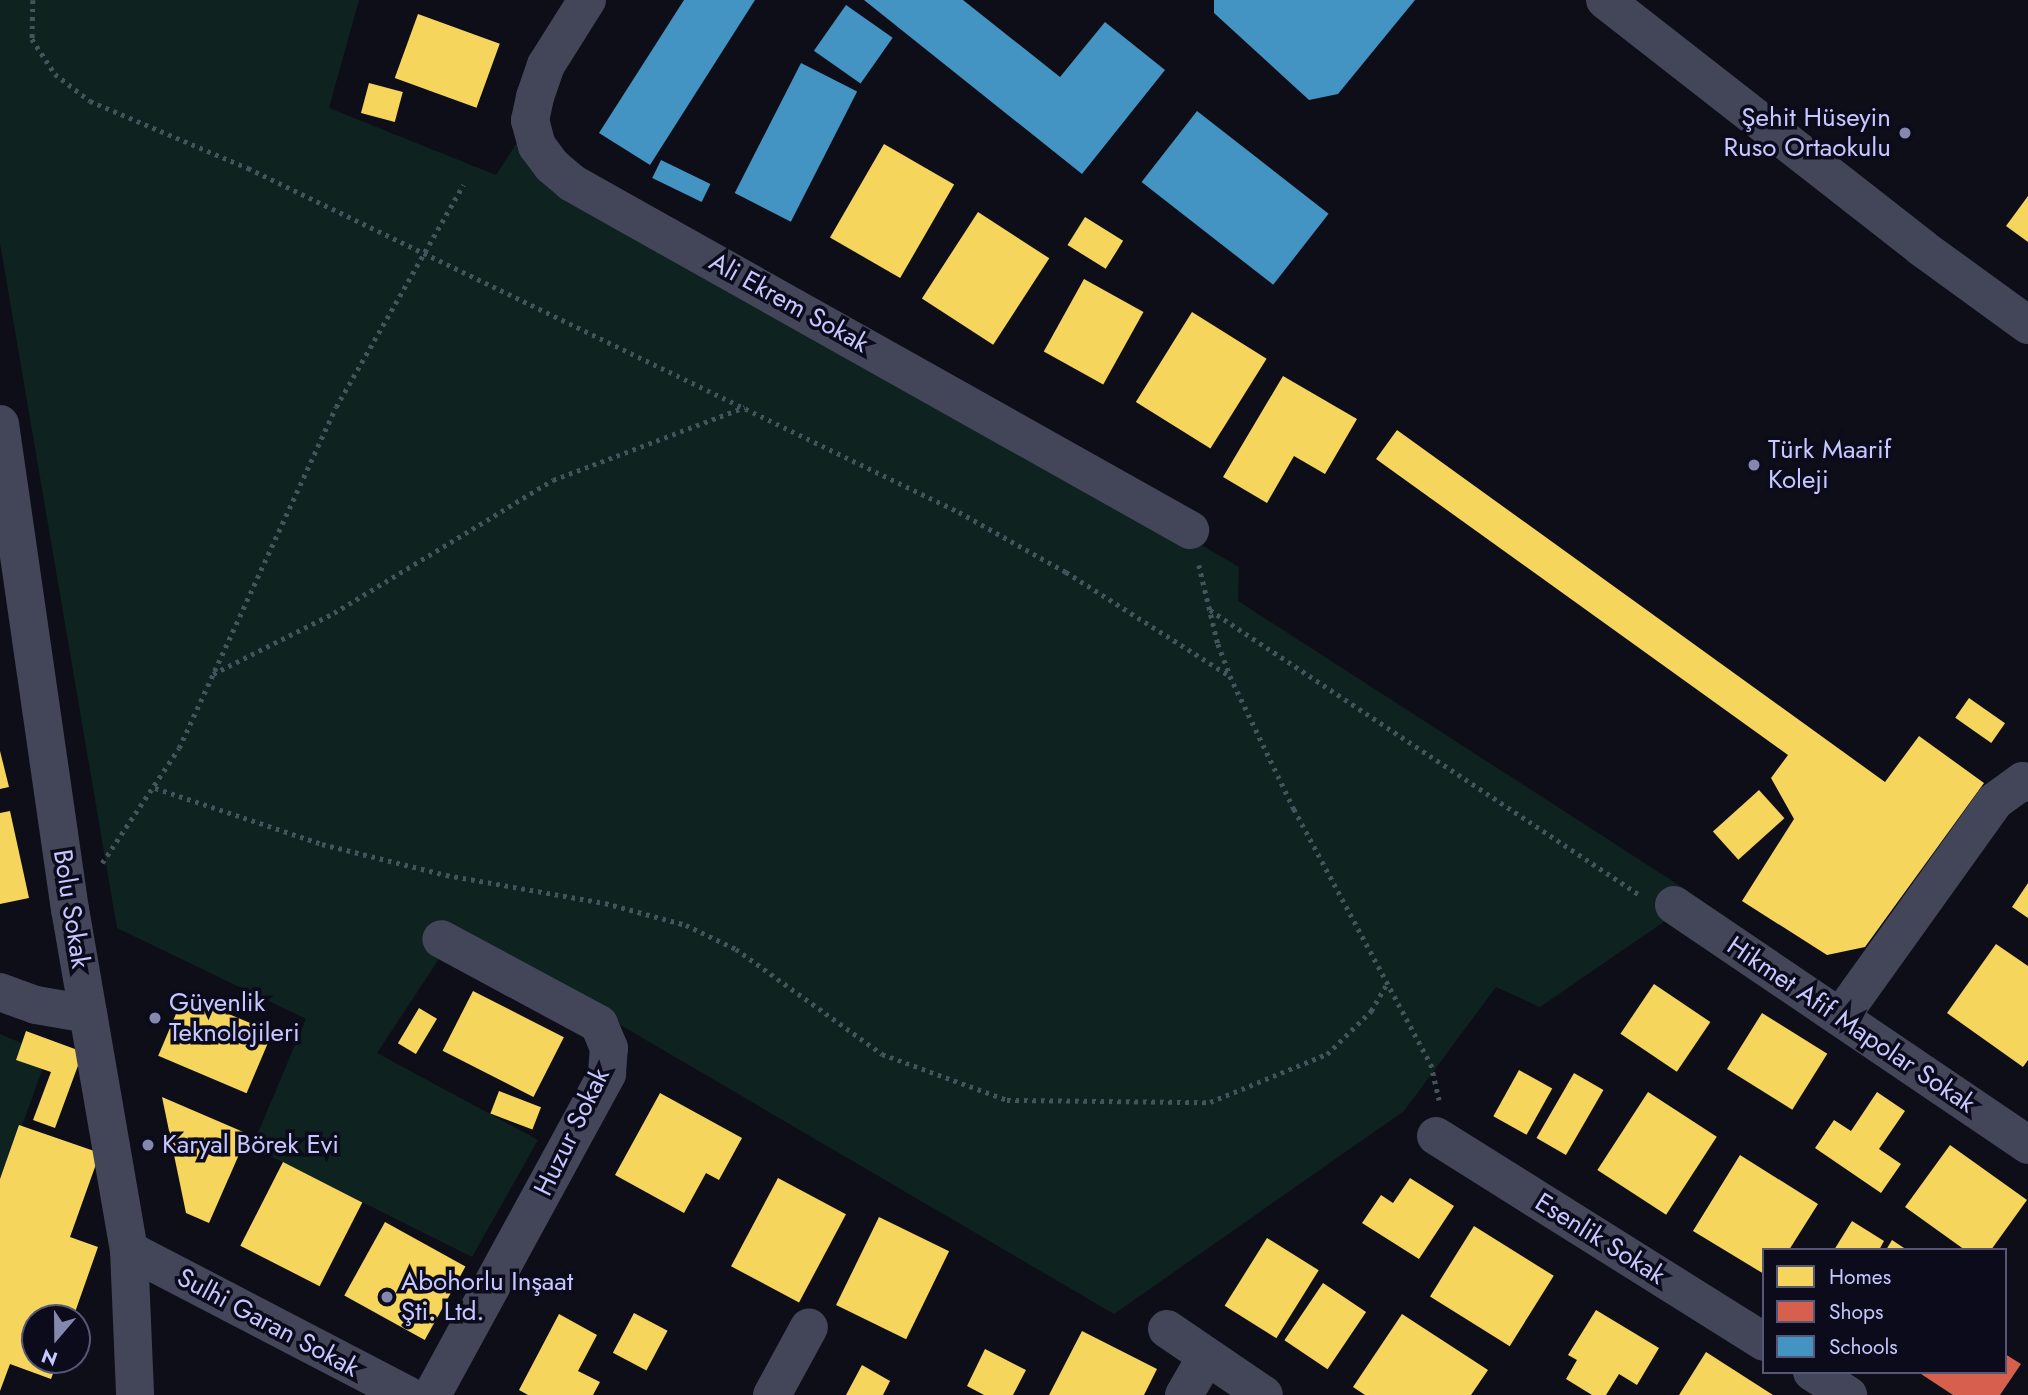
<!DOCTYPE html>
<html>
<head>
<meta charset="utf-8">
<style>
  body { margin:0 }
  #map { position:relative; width:2028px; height:1395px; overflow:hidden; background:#0e0e18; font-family:Jost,sans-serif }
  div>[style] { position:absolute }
  .green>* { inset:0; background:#0e2220 }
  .homes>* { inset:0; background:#f6d55c; transform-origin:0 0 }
  .shops>* { inset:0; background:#d6604d }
  .schools>* { inset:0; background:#4393c3; transform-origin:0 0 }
  .path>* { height:4.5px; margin-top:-2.25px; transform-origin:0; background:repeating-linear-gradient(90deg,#43545d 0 3.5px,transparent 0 8.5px) }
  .minor>* { height:38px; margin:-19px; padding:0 19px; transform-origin:19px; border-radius:19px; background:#434559 }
  .dots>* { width:19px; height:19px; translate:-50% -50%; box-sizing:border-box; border:4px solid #0b0b1b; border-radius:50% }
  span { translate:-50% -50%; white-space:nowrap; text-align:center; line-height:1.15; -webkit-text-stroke:7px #0b0b1b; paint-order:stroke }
  .poi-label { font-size:26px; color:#c6c8ff }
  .right { translate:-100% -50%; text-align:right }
  .left { translate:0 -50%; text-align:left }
  .street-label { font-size:26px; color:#c6c8ff }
  .legend { position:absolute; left:1762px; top:1248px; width:245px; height:126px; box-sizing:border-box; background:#0b0b1b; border:2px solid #565776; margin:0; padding:9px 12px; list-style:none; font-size:21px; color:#c6c8ff }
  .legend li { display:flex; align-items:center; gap:14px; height:35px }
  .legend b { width:35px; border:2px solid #565776 }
  .north { position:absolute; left:21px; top:1304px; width:70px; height:70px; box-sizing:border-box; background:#0b0b1b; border:2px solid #565776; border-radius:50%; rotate:200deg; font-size:19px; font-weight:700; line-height:28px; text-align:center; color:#c6c8ff }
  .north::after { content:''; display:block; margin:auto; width:24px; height:32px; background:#8687ae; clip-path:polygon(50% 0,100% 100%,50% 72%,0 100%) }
</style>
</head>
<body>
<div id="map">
  <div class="green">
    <i style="clip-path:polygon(0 0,359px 0,329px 108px,496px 175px,516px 144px,1239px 567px,1238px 601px,1688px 891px,1668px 919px,1540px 1007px,1496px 987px,1404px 1111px,1114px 1314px,458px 930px,377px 1053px,538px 1140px,472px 1257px,252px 1147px,306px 1019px,117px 928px,0 243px)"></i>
    <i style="clip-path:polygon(0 1034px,48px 1054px,0 1186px)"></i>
  </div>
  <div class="homes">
    <i style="left:418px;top:14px;width:87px;height:68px;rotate:20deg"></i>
    <i style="left:369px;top:83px;width:35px;height:31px;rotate:15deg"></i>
    <i style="left:884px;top:144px;width:81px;height:108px;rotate:30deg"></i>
    <i style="clip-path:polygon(2028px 196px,2028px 242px,2006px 226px)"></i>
    <i style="left:978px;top:212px;width:85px;height:103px;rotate:33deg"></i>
    <i style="left:1085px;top:217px;width:45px;height:33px;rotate:32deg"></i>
    <i style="left:1084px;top:279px;width:68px;height:83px;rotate:29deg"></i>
    <i style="left:1192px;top:312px;width:88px;height:106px;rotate:32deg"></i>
    <i style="clip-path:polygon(1283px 376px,1357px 419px,1325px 474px,1294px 456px,1267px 503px,1223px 477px)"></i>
    <i style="clip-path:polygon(1397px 430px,1885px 782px,1919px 736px,1984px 783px,1865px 947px,1827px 955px,1742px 901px,1794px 819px,1771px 778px,1788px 755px,1376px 459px)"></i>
    <i style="left:1969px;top:698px;width:44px;height:24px;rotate:35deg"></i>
    <i style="clip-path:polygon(0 751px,9px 787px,0 789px)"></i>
    <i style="left:1759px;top:790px;width:38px;height:62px;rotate:48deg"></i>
    <i style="clip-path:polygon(10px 811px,29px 898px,0 904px,0 813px)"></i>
    <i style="clip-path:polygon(2028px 883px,2028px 918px,2012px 907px)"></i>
    <i style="clip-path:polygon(1996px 944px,2028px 966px,2028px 1060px,2023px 1067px,1947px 1013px)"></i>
    <i style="left:1654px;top:984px;width:68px;height:60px;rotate:34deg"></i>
    <i style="left:473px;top:991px;width:102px;height:67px;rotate:27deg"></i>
    <i style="left:184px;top:995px;width:96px;height:66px;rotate:23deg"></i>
    <i style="left:419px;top:1008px;width:21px;height:41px;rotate:31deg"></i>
    <i style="left:1762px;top:1013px;width:77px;height:66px;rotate:32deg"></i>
    <i style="clip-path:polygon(26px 1031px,83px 1052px,55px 1128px,33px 1120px,51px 1072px,16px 1060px)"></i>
    <i style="left:1519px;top:1070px;width:38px;height:53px;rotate:29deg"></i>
    <i style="left:1574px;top:1073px;width:34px;height:75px;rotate:30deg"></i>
    <i style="left:499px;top:1091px;width:45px;height:24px;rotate:21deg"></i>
    <i style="left:1648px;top:1092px;width:82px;height:93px;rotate:33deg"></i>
    <i style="clip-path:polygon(1877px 1092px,1905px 1111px,1879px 1149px,1901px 1164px,1881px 1193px,1815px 1148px,1834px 1120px,1851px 1131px)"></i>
    <i style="clip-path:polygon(660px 1093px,742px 1138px,719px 1180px,706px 1173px,684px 1213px,615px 1175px)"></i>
    <i style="clip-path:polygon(162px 1097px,248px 1134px,209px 1223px,186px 1213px)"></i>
    <i style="clip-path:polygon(19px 1125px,100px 1153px,70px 1237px,98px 1247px,73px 1318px,35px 1318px,35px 1360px,58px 1360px,51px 1379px,10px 1364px,0 1391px,0 1179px)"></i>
    <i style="clip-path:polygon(1950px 1145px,2027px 1200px,1991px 1250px,1965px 1250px,1905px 1207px)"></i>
    <i style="clip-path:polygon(1740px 1155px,1818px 1204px,1789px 1250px,1764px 1250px,1764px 1274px,1693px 1231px)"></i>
    <i style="left:283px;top:1162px;width:89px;height:94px;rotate:27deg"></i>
    <i style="left:778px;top:1178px;width:77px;height:100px;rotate:28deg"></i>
    <i style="clip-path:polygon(1410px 1178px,1454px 1206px,1419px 1259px,1362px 1223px,1381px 1195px,1393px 1203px)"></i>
    <i style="left:879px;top:1217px;width:78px;height:98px;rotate:26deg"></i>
    <i style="clip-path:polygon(1852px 1221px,1884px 1241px,1879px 1250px,1834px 1250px)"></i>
    <i style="left:385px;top:1222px;width:92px;height:84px;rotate:29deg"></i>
    <i style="left:1474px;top:1226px;width:94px;height:83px;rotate:32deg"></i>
    <i style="left:1267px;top:1238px;width:61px;height:80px;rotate:32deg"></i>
    <i style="clip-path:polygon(1892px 1240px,1907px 1250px,1886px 1250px)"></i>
    <i style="left:1323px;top:1283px;width:52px;height:69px;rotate:34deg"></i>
    <i style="clip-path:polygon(1596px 1310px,1659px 1348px,1637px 1385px,1619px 1374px,1606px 1395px,1592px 1395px,1566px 1379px,1577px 1360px,1568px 1355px)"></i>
    <i style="left:634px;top:1313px;width:38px;height:45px;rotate:28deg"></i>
    <i style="clip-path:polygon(559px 1314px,597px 1335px,578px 1371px,600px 1382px,593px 1395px,528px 1395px,519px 1390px)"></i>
    <i style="clip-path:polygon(1402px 1314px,1488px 1370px,1471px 1395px,1365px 1395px,1353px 1387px)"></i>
    <i style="clip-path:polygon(1082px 1331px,1157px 1369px,1144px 1395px,1049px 1395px)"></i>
    <i style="clip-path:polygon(985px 1349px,1026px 1370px,1013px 1395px,984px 1395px,967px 1386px)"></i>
    <i style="clip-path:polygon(1706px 1352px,1773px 1395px,1679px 1395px)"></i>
    <i style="clip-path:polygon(862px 1365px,890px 1381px,883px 1395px,846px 1395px)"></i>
  </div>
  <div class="shops">
    <i style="clip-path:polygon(2005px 1354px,2021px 1364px,2000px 1395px,1953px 1395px,1918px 1372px,2005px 1372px)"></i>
  </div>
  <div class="schools">
    <i style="clip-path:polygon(684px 0,755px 0,650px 165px,599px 133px)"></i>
    <i style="clip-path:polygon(864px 0,963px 0,1060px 77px,1105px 22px,1165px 70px,1082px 174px)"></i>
    <i style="clip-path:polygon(1214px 0,1415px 0,1338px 94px,1309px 100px,1214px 13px)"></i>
    <i style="left:846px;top:5px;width:57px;height:56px;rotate:35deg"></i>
    <i style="left:801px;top:63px;width:63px;height:146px;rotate:27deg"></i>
    <i style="left:1197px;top:111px;width:167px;height:90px;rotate:38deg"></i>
    <i style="left:661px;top:160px;width:55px;height:20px;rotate:26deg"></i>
  </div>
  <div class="path">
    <i style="left:33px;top:0;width:39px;rotate:91deg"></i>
    <i style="left:32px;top:39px;width:42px;rotate:56.7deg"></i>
    <i style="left:55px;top:74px;width:44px;rotate:37.6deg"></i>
    <i style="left:90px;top:101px;width:172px;rotate:23deg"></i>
    <i style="left:248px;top:168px;width:790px;rotate:25.82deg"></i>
    <i style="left:959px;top:512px;width:123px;rotate:29.3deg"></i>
    <i style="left:1066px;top:572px;width:194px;rotate:32.4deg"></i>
    <i style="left:1199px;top:565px;width:81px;rotate:76.5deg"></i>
    <i style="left:1218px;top:644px;width:34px;rotate:69deg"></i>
    <i style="left:1230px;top:676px;width:148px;rotate:64.3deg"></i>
    <i style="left:1294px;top:809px;width:289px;rotate:61.8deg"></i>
    <i style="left:1431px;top:1064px;width:37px;rotate:77deg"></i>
    <i style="left:1210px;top:610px;width:516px;rotate:33.54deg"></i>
    <i style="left:213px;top:674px;width:136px;rotate:-26.8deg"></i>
    <i style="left:334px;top:613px;width:256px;rotate:-31.3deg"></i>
    <i style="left:553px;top:480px;width:205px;rotate:-20.8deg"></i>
    <i style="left:155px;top:788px;width:176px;rotate:18.5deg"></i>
    <i style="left:322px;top:844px;width:128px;rotate:14deg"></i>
    <i style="left:446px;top:875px;width:161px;rotate:10deg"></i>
    <i style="left:605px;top:903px;width:84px;rotate:15.2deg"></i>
    <i style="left:686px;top:925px;width:55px;rotate:25.6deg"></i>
    <i style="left:736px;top:949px;width:180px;rotate:35.7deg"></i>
    <i style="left:882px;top:1054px;width:133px;rotate:20.2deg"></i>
    <i style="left:1007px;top:1100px;width:203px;rotate:0.6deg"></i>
    <i style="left:1210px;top:1102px;width:126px;rotate:-22.3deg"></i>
    <i style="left:1327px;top:1054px;width:62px;rotate:-44.3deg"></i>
    <i style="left:1371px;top:1011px;width:32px;rotate:-60deg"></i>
    <i style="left:102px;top:863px;width:138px;rotate:-56.2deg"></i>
    <i style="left:179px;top:748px;width:375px;rotate:-65.3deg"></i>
    <i style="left:336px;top:407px;width:256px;rotate:-60.2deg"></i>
  </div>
  <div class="minor">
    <i style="left:587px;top:0;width:77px;rotate:122.2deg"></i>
    <i style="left:546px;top:65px;width:34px;rotate:109deg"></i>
    <i style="left:535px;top:97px;width:24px;rotate:102deg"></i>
    <i style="left:530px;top:120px;width:27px;rotate:75deg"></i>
    <i style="left:537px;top:146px;width:25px;rotate:53deg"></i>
    <i style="left:552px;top:166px;width:26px;rotate:40deg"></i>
    <i style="left:572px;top:183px;width:709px;rotate:29.31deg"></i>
    <i style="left:1605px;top:0;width:402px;rotate:38deg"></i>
    <i style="left:1922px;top:248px;width:131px;rotate:36deg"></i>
    <i style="left:0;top:424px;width:490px;rotate:81.8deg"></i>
    <i style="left:70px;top:909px;width:346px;rotate:80.2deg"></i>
    <i style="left:129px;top:1250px;width:145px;rotate:87.6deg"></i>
    <i style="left:1674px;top:905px;width:428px;rotate:34.1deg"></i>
    <i style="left:0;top:992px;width:38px;rotate:20deg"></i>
    <i style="left:36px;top:1005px;width:53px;rotate:9.8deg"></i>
    <i style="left:1841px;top:1016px;width:264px;rotate:-54.4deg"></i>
    <i style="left:1995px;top:801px;width:34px;rotate:-36deg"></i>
    <i style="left:2023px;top:781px;width:5px;rotate:22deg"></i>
    <i style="left:1436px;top:1136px;width:387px;rotate:32.1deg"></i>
    <i style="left:129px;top:1250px;width:314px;rotate:27.5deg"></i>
    <i style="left:1167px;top:1329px;width:117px;rotate:34.2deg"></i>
    <i style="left:1812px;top:1372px;width:43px;rotate:32.6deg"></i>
    <i style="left:432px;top:1395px;width:366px;rotate:-61.4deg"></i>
    <i style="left:607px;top:1074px;width:26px;rotate:-86deg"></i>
    <i style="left:609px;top:1048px;width:26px;rotate:-113deg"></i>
    <i style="left:599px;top:1024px;width:179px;rotate:-151.7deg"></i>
    <i style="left:772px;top:1395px;width:77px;rotate:-61.4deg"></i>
    <i style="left:1184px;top:1395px;width:44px;rotate:-59.9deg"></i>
  </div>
  <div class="dots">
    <i style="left:1905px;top:133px;background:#8687ae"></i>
    <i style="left:1754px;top:465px;background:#8687ae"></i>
    <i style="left:155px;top:1018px;background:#8687ae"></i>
    <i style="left:148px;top:1145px;background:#8687ae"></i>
    <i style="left:387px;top:1297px;background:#8687ae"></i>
  </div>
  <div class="poi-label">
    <span class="right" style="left:1891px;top:133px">Şehit Hüseyin<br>Ruso Ortaokulu</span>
    <span class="left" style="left:1768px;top:465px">Türk Maarif<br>Koleji</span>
    <span class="left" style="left:169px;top:1018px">Güvenlik<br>Teknolojileri</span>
    <span class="left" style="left:162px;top:1145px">Karyal Börek Evi</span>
    <span class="left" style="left:401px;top:1297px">Abohorlu Inşaat<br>Şti. Ltd.</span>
  </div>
  <div class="street-label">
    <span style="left:789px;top:303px;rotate:29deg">Ali Ekrem Sokak</span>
    <span style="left:71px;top:909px;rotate:81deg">Bolu Sokak</span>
    <span style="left:1851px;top:1025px;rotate:34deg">Hikmet Afif Mapolar Sokak</span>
    <span style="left:572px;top:1132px;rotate:-64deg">Huzur Sokak</span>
    <span style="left:1600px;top:1239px;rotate:32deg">Esenlik Sokak</span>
    <span style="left:268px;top:1323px;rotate:28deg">Sulhi Garan Sokak</span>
  </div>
  <ul class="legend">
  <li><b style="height:19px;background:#f6d55c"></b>Homes</li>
  <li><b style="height:19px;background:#d6604d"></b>Shops</li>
  <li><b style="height:19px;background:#4393c3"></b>Schools</li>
  </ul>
  <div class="north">N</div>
</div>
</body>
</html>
